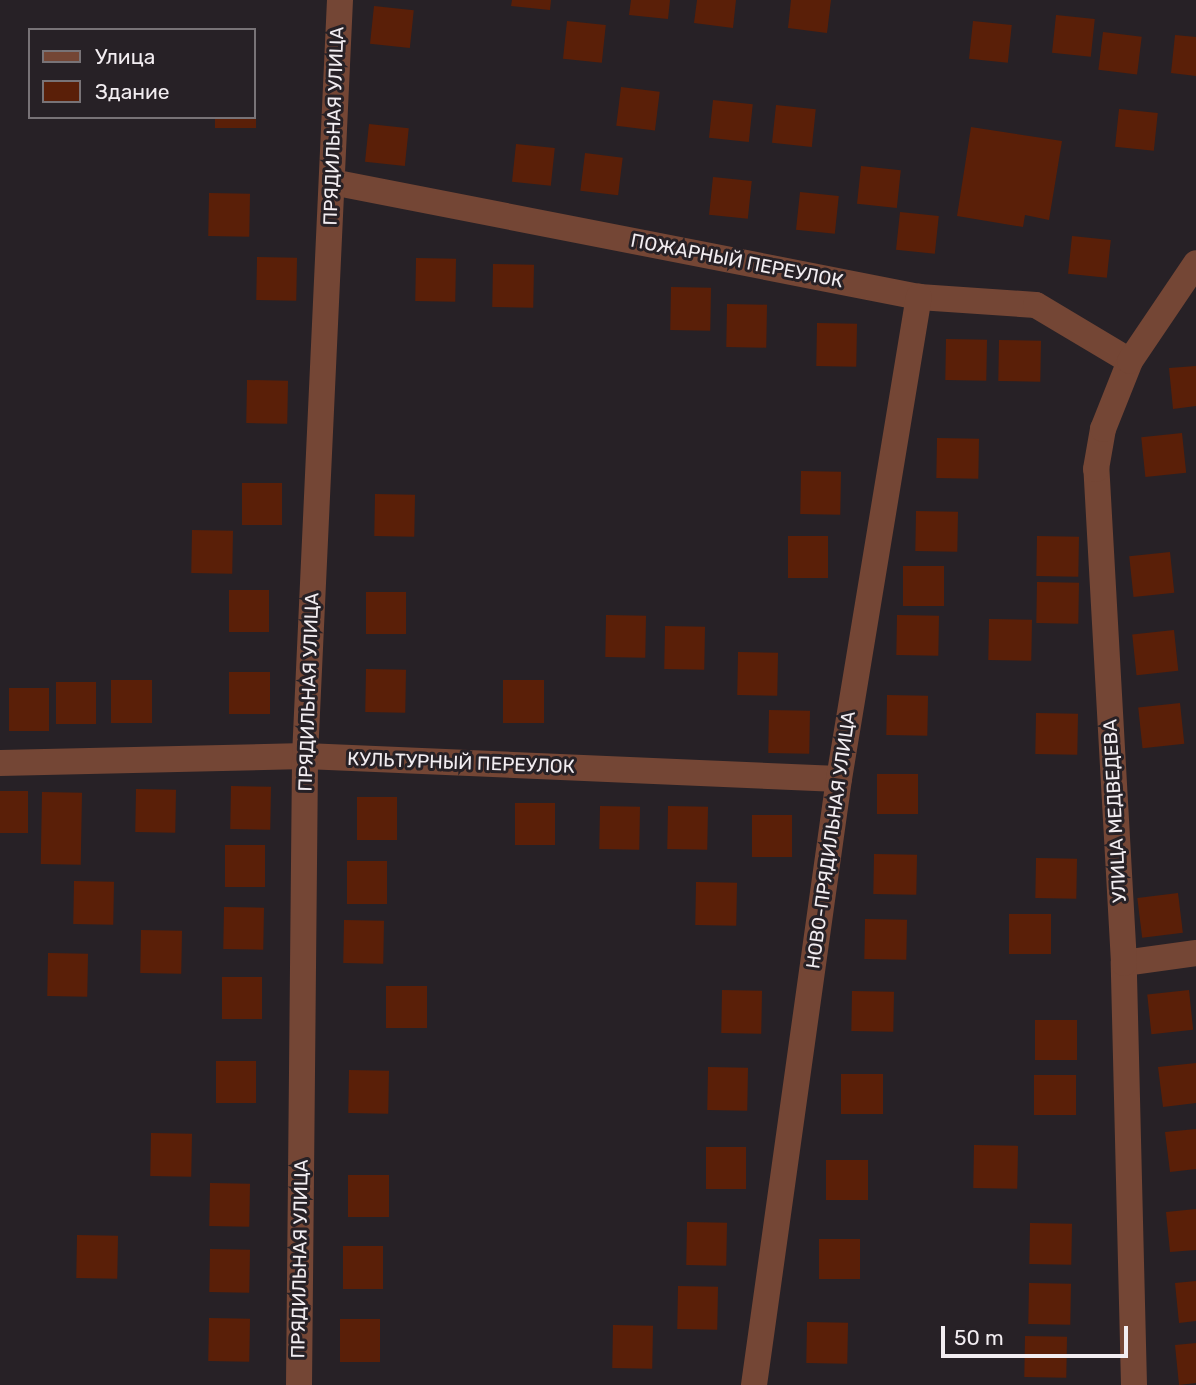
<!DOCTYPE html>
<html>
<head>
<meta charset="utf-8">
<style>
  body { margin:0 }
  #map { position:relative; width:1196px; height:1385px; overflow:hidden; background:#272126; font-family:Rubik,sans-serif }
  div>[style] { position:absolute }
  .building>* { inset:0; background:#5a1f08; transform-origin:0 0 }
  .minor>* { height:26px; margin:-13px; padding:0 13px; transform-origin:13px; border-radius:13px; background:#744635 }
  span { translate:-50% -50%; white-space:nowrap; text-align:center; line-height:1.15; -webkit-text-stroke:6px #272126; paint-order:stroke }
  .street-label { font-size:19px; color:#f2edf1 }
  .legend { position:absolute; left:28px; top:28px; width:228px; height:91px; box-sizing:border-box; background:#272126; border:2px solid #787377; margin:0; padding:9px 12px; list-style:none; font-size:21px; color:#f2edf1 }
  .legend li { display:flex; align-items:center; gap:14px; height:35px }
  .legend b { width:35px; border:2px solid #787377 }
  .scale { position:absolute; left:941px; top:1326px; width:187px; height:32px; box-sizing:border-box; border:4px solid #f2edf1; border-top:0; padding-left:9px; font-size:21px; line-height:24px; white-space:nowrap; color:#f2edf1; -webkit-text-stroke:5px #272126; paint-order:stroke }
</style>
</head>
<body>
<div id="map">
  <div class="building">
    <i style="clip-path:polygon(512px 0,551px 0,550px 10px,511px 6px)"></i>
    <i style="clip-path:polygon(631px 0,670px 0,668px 19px,629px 15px)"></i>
    <i style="clip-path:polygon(697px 0,736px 0,733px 28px,694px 23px)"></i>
    <i style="clip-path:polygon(791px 0,831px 0,827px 33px,788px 28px)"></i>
    <i style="left:374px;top:6px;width:40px;height:38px;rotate:6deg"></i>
    <i style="left:1056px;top:15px;width:39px;height:38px;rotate:6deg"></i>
    <i style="left:567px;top:21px;width:39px;height:38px;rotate:6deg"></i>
    <i style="left:973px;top:21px;width:39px;height:38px;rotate:6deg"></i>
    <i style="left:1103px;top:32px;width:39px;height:38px;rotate:7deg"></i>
    <i style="clip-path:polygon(1175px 35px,1196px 37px,1196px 76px,1171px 73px)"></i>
    <i style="left:621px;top:87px;width:39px;height:39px;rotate:7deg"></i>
    <i style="left:713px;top:100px;width:40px;height:38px;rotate:6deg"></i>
    <i style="left:776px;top:105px;width:40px;height:38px;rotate:6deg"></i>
    <i style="left:1119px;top:109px;width:39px;height:38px;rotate:6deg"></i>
    <i style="left:215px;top:117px;width:41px;height:11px"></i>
    <i style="left:369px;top:124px;width:40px;height:38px;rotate:6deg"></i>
    <i style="clip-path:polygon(971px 127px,1062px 141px,1049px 220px,1025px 215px,1023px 227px,957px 216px)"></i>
    <i style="left:516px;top:144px;width:39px;height:38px;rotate:6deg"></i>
    <i style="left:585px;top:153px;width:38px;height:38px;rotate:7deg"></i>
    <i style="left:861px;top:166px;width:40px;height:38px;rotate:6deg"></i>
    <i style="left:713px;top:177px;width:39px;height:38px;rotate:6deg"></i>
    <i style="left:800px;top:192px;width:39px;height:38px;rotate:6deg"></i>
    <i style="left:209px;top:193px;width:41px;height:43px;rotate:1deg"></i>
    <i style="left:900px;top:212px;width:39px;height:38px;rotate:6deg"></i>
    <i style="left:1072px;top:236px;width:39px;height:38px;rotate:6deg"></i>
    <i style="left:257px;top:257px;width:40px;height:43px;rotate:1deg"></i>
    <i style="left:416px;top:258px;width:40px;height:43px;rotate:1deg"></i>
    <i style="left:493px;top:264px;width:41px;height:43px;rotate:1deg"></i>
    <i style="left:671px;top:287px;width:40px;height:43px;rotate:1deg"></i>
    <i style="left:727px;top:304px;width:40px;height:43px;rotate:1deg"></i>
    <i style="left:817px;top:323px;width:40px;height:43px;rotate:1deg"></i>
    <i style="left:946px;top:339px;width:41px;height:41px;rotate:1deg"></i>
    <i style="left:999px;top:340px;width:42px;height:41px;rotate:1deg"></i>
    <i style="clip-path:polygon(1196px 366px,1196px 406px,1173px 409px,1169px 368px)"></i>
    <i style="left:247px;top:380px;width:41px;height:43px;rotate:1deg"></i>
    <i style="left:1182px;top:433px;width:40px;height:41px;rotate:84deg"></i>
    <i style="left:937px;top:438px;width:42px;height:40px;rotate:1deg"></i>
    <i style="left:801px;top:471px;width:40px;height:43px;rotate:1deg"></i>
    <i style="left:242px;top:483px;width:40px;height:42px"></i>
    <i style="left:375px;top:494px;width:40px;height:42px;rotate:1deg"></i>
    <i style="left:916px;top:511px;width:42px;height:40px;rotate:1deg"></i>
    <i style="left:192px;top:530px;width:41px;height:43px;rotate:1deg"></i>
    <i style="left:788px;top:536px;width:40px;height:42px"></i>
    <i style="left:1037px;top:536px;width:42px;height:40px;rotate:1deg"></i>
    <i style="left:1170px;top:552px;width:41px;height:41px;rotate:84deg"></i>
    <i style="left:903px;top:566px;width:41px;height:40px"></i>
    <i style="left:1037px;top:582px;width:42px;height:41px;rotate:1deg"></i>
    <i style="left:229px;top:590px;width:40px;height:42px"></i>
    <i style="left:366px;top:592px;width:40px;height:42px"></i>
    <i style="left:606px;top:615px;width:40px;height:42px;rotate:1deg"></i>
    <i style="left:897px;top:615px;width:42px;height:40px;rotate:1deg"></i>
    <i style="left:989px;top:619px;width:43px;height:41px;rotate:1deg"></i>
    <i style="left:665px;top:626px;width:40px;height:43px;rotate:1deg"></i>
    <i style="left:1174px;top:630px;width:41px;height:42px;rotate:84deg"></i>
    <i style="left:738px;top:652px;width:40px;height:43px;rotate:1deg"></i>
    <i style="left:366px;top:669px;width:40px;height:43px;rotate:1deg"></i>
    <i style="left:229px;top:672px;width:41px;height:42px"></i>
    <i style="left:111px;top:680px;width:41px;height:43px"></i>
    <i style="left:503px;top:680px;width:41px;height:43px"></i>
    <i style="left:56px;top:682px;width:40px;height:42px"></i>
    <i style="left:9px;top:688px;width:40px;height:43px"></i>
    <i style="left:887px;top:695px;width:41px;height:40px;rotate:1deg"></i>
    <i style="left:1180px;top:703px;width:41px;height:42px;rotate:84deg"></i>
    <i style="left:769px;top:710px;width:41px;height:43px;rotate:1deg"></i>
    <i style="left:1036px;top:713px;width:42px;height:41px;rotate:1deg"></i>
    <i style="left:877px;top:774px;width:41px;height:40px"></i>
    <i style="left:231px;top:786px;width:40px;height:43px;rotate:1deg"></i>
    <i style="left:136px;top:789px;width:40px;height:43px;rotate:1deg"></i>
    <i style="left:0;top:791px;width:28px;height:42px"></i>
    <i style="left:42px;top:792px;width:40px;height:72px;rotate:1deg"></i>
    <i style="left:357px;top:797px;width:40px;height:43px"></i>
    <i style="left:515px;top:803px;width:40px;height:42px"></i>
    <i style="left:600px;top:806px;width:40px;height:43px;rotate:1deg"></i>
    <i style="left:668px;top:806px;width:40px;height:43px;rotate:1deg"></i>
    <i style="left:752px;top:815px;width:40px;height:42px"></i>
    <i style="left:225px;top:845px;width:40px;height:42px"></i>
    <i style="left:874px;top:854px;width:43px;height:40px;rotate:1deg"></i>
    <i style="left:1036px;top:858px;width:41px;height:40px;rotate:1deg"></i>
    <i style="left:347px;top:861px;width:40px;height:43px"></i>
    <i style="left:74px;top:881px;width:40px;height:43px;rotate:1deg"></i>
    <i style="left:696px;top:882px;width:41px;height:43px;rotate:1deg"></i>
    <i style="left:1178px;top:893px;width:40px;height:41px;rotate:83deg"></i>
    <i style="left:224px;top:907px;width:40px;height:42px;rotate:1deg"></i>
    <i style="left:1009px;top:914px;width:42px;height:40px"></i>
    <i style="left:865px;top:919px;width:42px;height:40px;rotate:1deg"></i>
    <i style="left:344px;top:920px;width:40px;height:43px;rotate:1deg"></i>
    <i style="left:141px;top:930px;width:41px;height:43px;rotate:1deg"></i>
    <i style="left:48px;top:953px;width:40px;height:43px;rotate:1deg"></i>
    <i style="left:222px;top:977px;width:40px;height:42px"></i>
    <i style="left:386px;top:986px;width:41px;height:42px"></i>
    <i style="left:722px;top:990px;width:40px;height:43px;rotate:1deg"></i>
    <i style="left:1189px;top:990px;width:40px;height:42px;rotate:84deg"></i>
    <i style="left:852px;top:991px;width:42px;height:40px;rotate:1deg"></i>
    <i style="left:1035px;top:1020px;width:42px;height:40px"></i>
    <i style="left:216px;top:1061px;width:40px;height:42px"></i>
    <i style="clip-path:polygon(1196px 1063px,1196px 1103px,1163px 1107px,1158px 1067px)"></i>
    <i style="left:708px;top:1067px;width:40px;height:43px;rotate:1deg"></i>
    <i style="left:349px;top:1070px;width:40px;height:43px;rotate:1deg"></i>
    <i style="left:841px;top:1074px;width:42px;height:40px"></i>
    <i style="left:1034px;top:1075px;width:42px;height:40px"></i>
    <i style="clip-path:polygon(1196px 1129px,1196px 1169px,1170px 1172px,1165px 1132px)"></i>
    <i style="left:151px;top:1133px;width:41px;height:43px;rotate:1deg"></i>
    <i style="left:974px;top:1145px;width:44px;height:43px;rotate:1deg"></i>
    <i style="left:706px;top:1147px;width:40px;height:42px"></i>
    <i style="left:826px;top:1160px;width:42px;height:40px"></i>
    <i style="left:348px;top:1175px;width:41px;height:42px"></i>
    <i style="left:210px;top:1183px;width:40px;height:43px;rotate:1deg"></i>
    <i style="clip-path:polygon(1196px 1209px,1196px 1250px,1170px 1252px,1166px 1212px)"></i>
    <i style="left:687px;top:1222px;width:40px;height:43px;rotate:1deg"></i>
    <i style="left:1030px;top:1223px;width:42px;height:41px;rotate:1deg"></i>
    <i style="left:77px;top:1235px;width:41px;height:43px;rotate:1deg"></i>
    <i style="left:819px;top:1239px;width:41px;height:40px"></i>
    <i style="left:343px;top:1246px;width:40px;height:43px"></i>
    <i style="left:210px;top:1249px;width:40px;height:43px;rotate:1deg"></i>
    <i style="clip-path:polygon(1196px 1281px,1196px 1321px,1179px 1323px,1175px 1283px)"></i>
    <i style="left:1029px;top:1283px;width:42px;height:41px;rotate:1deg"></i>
    <i style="left:678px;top:1286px;width:40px;height:43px;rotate:1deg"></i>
    <i style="left:209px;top:1318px;width:41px;height:43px;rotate:1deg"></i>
    <i style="left:340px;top:1319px;width:40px;height:43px"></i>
    <i style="left:807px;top:1322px;width:41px;height:41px;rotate:1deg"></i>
    <i style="left:613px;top:1325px;width:40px;height:43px;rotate:1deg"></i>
    <i style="left:1025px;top:1336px;width:42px;height:41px;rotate:1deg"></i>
    <i style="clip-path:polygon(1196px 1343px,1196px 1383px,1179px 1385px,1175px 1345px)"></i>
  </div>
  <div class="minor">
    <i style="left:332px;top:182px;width:598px;rotate:11.08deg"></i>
    <i style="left:919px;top:297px;width:117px;rotate:3.9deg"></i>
    <i style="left:1036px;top:305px;width:109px;rotate:30.8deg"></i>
    <i style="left:0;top:763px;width:305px;rotate:-1.3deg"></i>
    <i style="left:305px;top:756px;width:534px;rotate:2.47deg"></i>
    <i style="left:1124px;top:963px;width:73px;rotate:-7.9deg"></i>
    <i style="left:299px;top:1385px;width:629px;rotate:-89.45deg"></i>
    <i style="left:305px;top:756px;width:757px;rotate:-87.35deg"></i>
    <i style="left:754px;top:1385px;width:612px;rotate:-82.02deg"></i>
    <i style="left:839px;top:779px;width:489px;rotate:-80.6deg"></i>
    <i style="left:1134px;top:1385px;width:422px;rotate:-91.4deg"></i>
    <i style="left:1124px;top:963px;width:495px;rotate:-93.2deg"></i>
    <i style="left:1096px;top:469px;width:41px;rotate:-80.1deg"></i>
    <i style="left:1103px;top:429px;width:73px;rotate:-68.3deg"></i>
    <i style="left:1130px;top:361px;width:118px;rotate:-56deg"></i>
  </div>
  <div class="street-label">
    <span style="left:334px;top:126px;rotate:-88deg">ПРЯДИЛЬНАЯ УЛИЦА</span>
    <span style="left:737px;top:261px;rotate:11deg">ПОЖАРНЫЙ ПЕРЕУЛОК</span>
    <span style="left:309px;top:692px;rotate:-88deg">ПРЯДИЛЬНАЯ УЛИЦА</span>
    <span style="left:461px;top:763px;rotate:2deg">КУЛЬТУРНЫЙ ПЕРЕУЛОК</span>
    <span style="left:1115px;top:811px;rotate:-93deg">УЛИЦА МЕДВЕДЕВА</span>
    <span style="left:831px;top:840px;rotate:-82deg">НОВО-ПРЯДИЛЬНАЯ УЛИЦА</span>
    <span style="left:300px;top:1259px;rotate:-89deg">ПРЯДИЛЬНАЯ УЛИЦА</span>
  </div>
  <ul class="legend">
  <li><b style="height:9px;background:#744635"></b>Улица</li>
  <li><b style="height:19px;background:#5a1f08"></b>Здание</li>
  </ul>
  <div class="scale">50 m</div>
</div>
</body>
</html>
